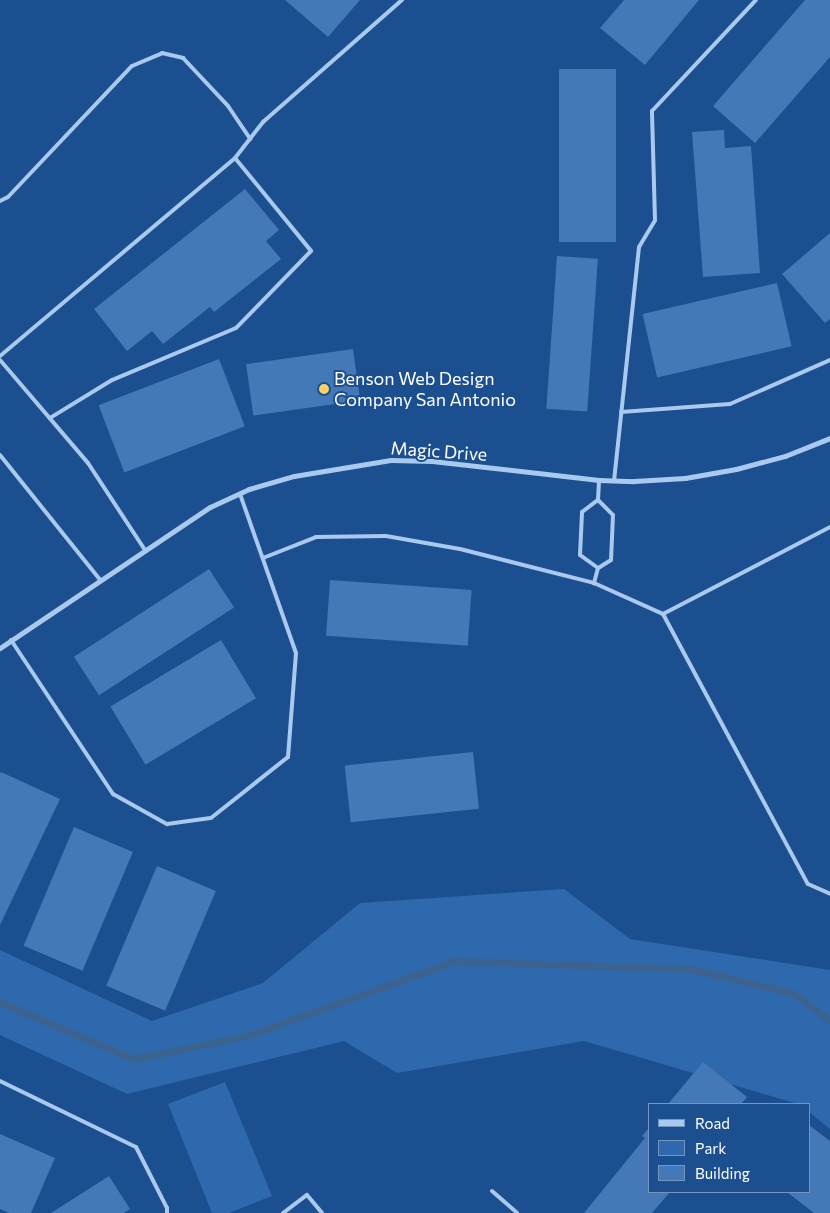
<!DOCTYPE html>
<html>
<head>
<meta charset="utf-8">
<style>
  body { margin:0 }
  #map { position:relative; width:830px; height:1213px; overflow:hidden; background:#1b4f8f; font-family:Commissioner,sans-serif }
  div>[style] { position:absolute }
  .green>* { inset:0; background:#2e69ad }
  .stream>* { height:7px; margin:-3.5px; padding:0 3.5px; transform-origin:3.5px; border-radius:3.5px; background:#3c6290 }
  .building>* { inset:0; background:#4478b7; transform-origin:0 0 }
  .service>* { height:4px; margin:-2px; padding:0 2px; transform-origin:2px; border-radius:2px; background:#a9c9ee }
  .minor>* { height:5px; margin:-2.5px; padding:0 2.5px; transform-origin:2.5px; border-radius:2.5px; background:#a9c9ee }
  .dots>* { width:14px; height:14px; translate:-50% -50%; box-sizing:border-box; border:2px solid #1b4f8f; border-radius:50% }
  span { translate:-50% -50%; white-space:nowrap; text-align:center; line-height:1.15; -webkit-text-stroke:4px #1b4f8f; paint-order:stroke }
  .poi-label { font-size:18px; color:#fff }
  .left { translate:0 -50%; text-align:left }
  .street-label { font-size:18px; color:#fff }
  .legend { position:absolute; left:648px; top:1103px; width:162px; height:90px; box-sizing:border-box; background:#1b4f8f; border:1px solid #7695bc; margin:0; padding:6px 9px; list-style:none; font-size:15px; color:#fff }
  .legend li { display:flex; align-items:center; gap:10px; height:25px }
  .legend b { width:25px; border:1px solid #7695bc }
</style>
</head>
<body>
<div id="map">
  <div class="green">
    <i style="clip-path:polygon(564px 889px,630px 939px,830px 970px,830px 1129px,809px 1112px,809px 1104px,798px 1104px,584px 1041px,397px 1073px,344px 1041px,127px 1094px,0 1035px,0 950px,152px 1021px,263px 983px,360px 903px)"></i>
    <i style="clip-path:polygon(225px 1082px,272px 1196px,229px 1213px,212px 1213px,168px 1104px)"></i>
  </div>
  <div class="stream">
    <i style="left:0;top:1002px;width:145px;rotate:23.2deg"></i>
    <i style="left:133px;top:1059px;width:119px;rotate:-11.6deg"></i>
    <i style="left:250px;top:1035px;width:217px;rotate:-19.9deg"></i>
    <i style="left:454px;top:961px;width:238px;rotate:1.9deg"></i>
    <i style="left:692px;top:969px;width:106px;rotate:13.6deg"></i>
    <i style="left:795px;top:994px;width:44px;rotate:37.6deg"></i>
  </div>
  <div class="building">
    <i style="clip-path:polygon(285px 0,360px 0,328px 37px)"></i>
    <i style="clip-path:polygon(624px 0,699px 0,645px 65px,600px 28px)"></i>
    <i style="clip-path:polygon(805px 0,830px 0,830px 57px,755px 143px,713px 106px)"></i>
    <i style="left:559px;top:69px;width:57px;height:173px"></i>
    <i style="clip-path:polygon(724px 130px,725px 148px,751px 146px,760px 273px,703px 277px,692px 132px)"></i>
    <i style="clip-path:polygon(245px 189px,279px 230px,266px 241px,281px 259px,214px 312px,210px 307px,163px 344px,152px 331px,127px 351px,94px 309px)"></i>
    <i style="clip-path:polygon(830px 233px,830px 319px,825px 323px,782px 274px)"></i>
    <i style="left:557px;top:256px;width:41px;height:153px;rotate:4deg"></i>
    <i style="left:777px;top:283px;width:65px;height:138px;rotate:77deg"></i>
    <i style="left:353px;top:349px;width:52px;height:108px;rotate:82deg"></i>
    <i style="left:219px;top:359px;width:72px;height:129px;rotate:69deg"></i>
    <i style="left:209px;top:569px;width:46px;height:161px;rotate:57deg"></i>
    <i style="left:330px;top:580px;width:142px;height:56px;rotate:4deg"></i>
    <i style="left:221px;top:640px;width:68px;height:129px;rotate:59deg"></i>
    <i style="left:473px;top:752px;width:57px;height:129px;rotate:84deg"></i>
    <i style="clip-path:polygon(1px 772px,60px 799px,0 925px,0 774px)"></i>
    <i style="left:74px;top:827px;width:64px;height:129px;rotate:23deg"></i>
    <i style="left:157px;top:866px;width:64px;height:130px;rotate:23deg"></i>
    <i style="clip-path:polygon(703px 1062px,747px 1097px,741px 1104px,668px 1104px)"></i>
    <i style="clip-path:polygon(809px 1125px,830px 1141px,830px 1213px,814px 1213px,787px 1192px,809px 1192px)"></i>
    <i style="clip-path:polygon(649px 1128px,649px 1192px,670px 1192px,652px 1213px,584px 1213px,645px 1138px,642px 1136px)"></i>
    <i style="clip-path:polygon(0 1134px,55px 1158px,31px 1213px,9px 1213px,0 1209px)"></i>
    <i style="clip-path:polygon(109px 1176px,130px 1209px,124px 1213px,51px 1213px)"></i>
  </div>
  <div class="service">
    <i style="left:235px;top:158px;width:46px;rotate:-52.1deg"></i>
    <i style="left:263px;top:122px;width:185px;rotate:-41.3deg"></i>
    <i style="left:0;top:201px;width:9px;rotate:-27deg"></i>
    <i style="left:8px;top:197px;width:180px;rotate:-46.6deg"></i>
    <i style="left:132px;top:66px;width:33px;rotate:-23deg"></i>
    <i style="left:162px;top:53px;width:22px;rotate:13deg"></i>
    <i style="left:183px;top:58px;width:66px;rotate:46.8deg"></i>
    <i style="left:228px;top:106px;width:40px;rotate:56deg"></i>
    <i style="left:0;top:356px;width:307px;rotate:-40.1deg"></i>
    <i style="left:235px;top:158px;width:120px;rotate:50.7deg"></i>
    <i style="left:311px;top:251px;width:107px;rotate:134.2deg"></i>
    <i style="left:236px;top:328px;width:134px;rotate:157.2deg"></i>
    <i style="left:112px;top:380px;width:73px;rotate:148.5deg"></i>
    <i style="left:0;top:360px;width:135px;rotate:49.5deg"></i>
    <i style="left:88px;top:463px;width:104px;rotate:56.8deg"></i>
    <i style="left:621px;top:412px;width:109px;rotate:-4.2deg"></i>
    <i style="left:730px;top:404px;width:109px;rotate:-23.7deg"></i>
    <i style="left:0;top:455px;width:160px;rotate:51.3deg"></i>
    <i style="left:614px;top:481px;width:235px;rotate:-83.9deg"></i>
    <i style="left:639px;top:247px;width:31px;rotate:-59deg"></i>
    <i style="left:655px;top:220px;width:109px;rotate:-91.6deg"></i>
    <i style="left:652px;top:111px;width:152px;rotate:-46.9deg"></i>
    <i style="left:598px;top:500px;width:21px;rotate:45deg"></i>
    <i style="left:613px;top:515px;width:45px;rotate:92.5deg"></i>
    <i style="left:611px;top:560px;width:15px;rotate:148deg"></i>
    <i style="left:598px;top:568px;width:16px;rotate:105deg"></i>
    <i style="left:594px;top:583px;width:76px;rotate:24.2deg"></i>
    <i style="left:663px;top:614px;width:306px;rotate:61.8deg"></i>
    <i style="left:808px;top:884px;width:24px;rotate:24deg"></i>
    <i style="left:263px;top:558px;width:57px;rotate:-21.6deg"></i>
    <i style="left:316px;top:537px;width:70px;rotate:-0.8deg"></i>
    <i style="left:386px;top:536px;width:75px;rotate:10deg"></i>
    <i style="left:460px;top:549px;width:138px;rotate:14.2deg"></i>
    <i style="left:598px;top:568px;width:22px;rotate:-144deg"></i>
    <i style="left:580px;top:555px;width:43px;rotate:-87.3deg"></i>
    <i style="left:582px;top:512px;width:20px;rotate:-37deg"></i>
    <i style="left:598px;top:500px;width:20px;rotate:-87deg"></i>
    <i style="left:663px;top:614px;width:188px;rotate:-27.5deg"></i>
    <i style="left:11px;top:640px;width:185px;rotate:56.5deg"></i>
    <i style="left:113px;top:794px;width:62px;rotate:29.1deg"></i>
    <i style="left:167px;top:824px;width:44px;rotate:-7.8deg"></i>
    <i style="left:211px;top:818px;width:98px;rotate:-38.4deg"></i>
    <i style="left:288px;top:757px;width:104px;rotate:-85.6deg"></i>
    <i style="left:296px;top:653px;width:169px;rotate:-109.4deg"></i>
    <i style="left:0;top:1081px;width:151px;rotate:25.9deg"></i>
    <i style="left:136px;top:1147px;width:68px;rotate:63.1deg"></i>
    <i style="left:167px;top:1208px;width:5px;rotate:90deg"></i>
    <i style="left:492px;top:1191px;width:33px;rotate:41deg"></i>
    <i style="left:283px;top:1213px;width:30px;rotate:-37deg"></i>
    <i style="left:307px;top:1195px;width:23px;rotate:50deg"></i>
  </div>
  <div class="minor">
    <i style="left:0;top:648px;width:253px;rotate:-33.9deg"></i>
    <i style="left:210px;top:507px;width:43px;rotate:-24.8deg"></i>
    <i style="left:249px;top:489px;width:47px;rotate:-16.1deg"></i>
    <i style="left:294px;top:476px;width:98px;rotate:-9.4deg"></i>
    <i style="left:391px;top:460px;width:41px;rotate:1.4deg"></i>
    <i style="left:432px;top:461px;width:168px;rotate:6.5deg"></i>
    <i style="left:599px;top:480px;width:35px;rotate:2deg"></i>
    <i style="left:634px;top:481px;width:51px;rotate:-3.4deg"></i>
    <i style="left:685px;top:478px;width:52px;rotate:-10deg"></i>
    <i style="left:736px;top:469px;width:51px;rotate:-14.9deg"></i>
    <i style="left:785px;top:456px;width:48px;rotate:-21.8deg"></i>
  </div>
  <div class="dots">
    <i style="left:324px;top:389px;background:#ffd166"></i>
  </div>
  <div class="poi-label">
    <span class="left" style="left:334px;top:389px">Benson Web Design<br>Company San Antonio</span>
  </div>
  <div class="street-label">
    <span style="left:439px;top:451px;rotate:4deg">Magic Drive</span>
  </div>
  <ul class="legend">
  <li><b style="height:6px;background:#a9c9ee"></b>Road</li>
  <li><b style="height:14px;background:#2e69ad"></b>Park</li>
  <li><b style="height:14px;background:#4478b7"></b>Building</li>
  </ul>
</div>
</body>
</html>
